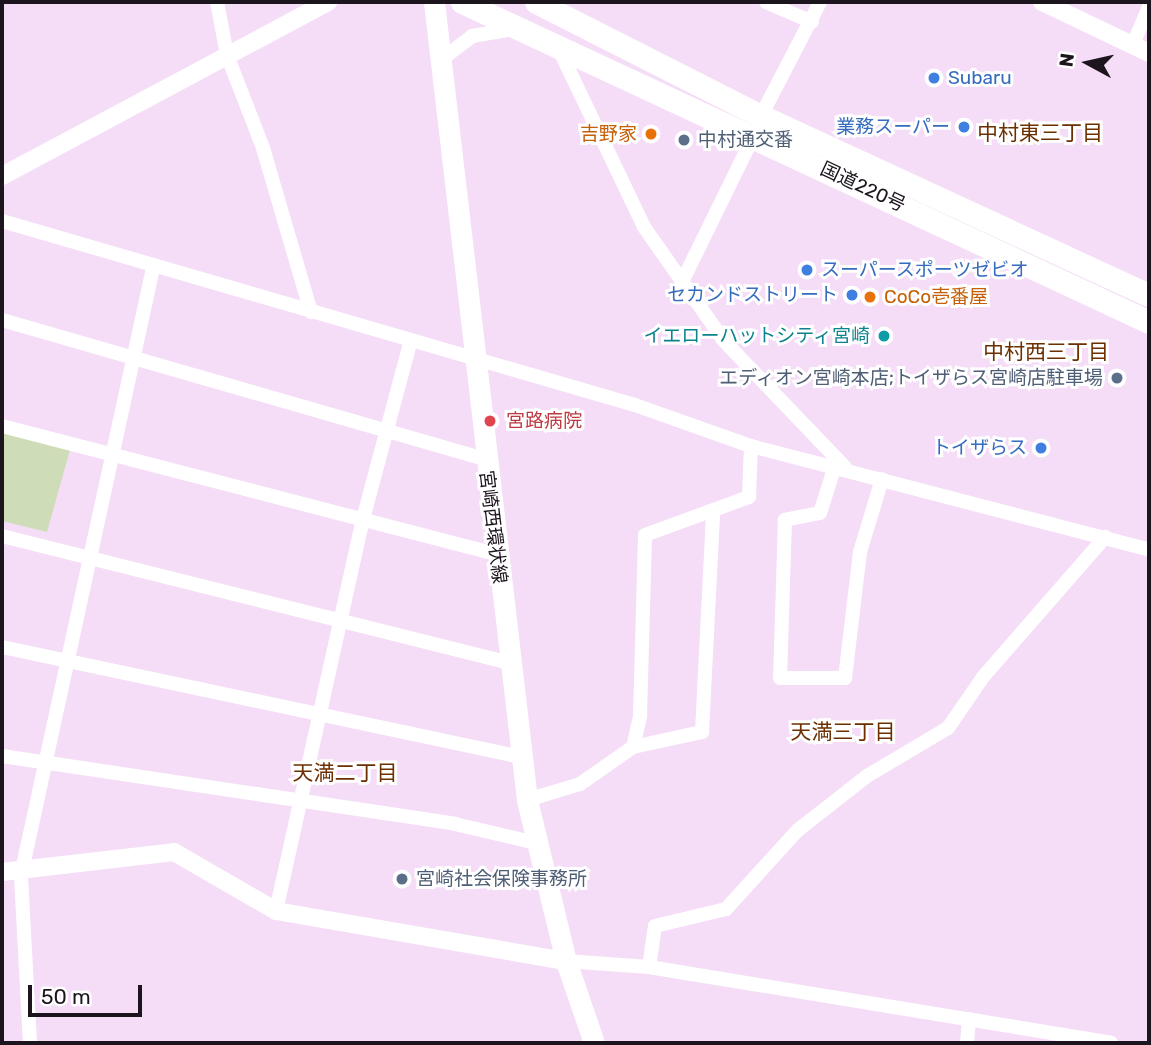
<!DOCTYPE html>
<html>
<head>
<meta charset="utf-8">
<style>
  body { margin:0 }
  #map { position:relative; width:1151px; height:1045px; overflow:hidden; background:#f5ddf8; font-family:Rubik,"Noto Sans JP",sans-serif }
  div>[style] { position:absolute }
  .green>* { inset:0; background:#ceddb7 }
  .minor>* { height:14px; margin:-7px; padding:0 7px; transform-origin:7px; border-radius:7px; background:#fff }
  .tertiary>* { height:18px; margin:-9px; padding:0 9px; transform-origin:9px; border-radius:9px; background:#fff }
  .primary>* { height:21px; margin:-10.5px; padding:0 10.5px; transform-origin:10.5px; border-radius:10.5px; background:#fff }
  .trunk>* { height:23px; margin:-11.5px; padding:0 11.5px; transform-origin:11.5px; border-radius:11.5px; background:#fff }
  .dots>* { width:19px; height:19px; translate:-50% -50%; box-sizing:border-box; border:4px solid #fff; border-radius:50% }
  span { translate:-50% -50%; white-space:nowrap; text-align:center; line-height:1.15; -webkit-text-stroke:6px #fff; paint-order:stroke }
  .shop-label { font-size:19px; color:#366cbe }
  .left { translate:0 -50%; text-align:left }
  .right { translate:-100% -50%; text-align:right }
  .food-label { font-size:19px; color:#c56008 }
  .service-label { font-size:19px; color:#4e5e75 }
  .street-label { font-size:19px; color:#1d151e }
  .culture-label { font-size:19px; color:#0d838f }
  .health-label { font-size:19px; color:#be3a42 }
  .neighbourhood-label { font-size:21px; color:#6b2f01 }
  .frame { position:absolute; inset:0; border:4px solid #1d151e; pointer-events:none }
  .north { position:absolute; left:1053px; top:28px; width:70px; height:70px; -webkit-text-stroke:5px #fff; paint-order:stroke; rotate:278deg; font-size:19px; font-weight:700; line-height:28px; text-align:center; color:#1d151e }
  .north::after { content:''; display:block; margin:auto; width:24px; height:32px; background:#1d151e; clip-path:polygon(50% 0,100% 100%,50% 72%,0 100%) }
  .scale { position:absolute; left:28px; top:985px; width:114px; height:32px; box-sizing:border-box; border:4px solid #1d151e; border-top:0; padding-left:9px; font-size:21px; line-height:24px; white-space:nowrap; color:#1d151e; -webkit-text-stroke:5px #fff; paint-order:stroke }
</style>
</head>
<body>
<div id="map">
  <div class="green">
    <i style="clip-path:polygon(2px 433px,70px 450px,47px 532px,2px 521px)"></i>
  </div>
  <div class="minor">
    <i style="left:217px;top:2px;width:54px;rotate:79.3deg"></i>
    <i style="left:227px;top:55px;width:100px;rotate:68.8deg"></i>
    <i style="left:263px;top:148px;width:171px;rotate:73.7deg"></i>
    <i style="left:766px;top:2px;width:50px;rotate:23.5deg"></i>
    <i style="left:556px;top:43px;width:204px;rotate:64.4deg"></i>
    <i style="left:644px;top:227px;width:139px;rotate:54.9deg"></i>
    <i style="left:724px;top:341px;width:175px;rotate:46.2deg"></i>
    <i style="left:1133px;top:44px;width:40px;rotate:-66.6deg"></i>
    <i style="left:442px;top:59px;width:38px;rotate:-37deg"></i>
    <i style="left:472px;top:36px;width:43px;rotate:-9.5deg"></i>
    <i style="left:761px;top:116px;width:128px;rotate:-62.6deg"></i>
    <i style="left:2px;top:221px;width:659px;rotate:16.21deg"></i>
    <i style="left:635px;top:405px;width:123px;rotate:19.5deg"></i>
    <i style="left:751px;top:446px;width:411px;rotate:14.6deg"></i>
    <i style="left:682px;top:282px;width:164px;rotate:-63.9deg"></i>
    <i style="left:2px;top:320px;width:503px;rotate:16.06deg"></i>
    <i style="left:2px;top:426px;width:510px;rotate:14.53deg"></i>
    <i style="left:835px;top:466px;width:49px;rotate:107.7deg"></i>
    <i style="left:820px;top:513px;width:36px;rotate:169deg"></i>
    <i style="left:785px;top:520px;width:158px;rotate:91.8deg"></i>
    <i style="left:780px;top:678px;width:65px"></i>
    <i style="left:845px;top:678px;width:127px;rotate:-83.2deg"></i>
    <i style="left:860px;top:552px;width:76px;rotate:-73.2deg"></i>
    <i style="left:2px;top:536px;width:524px;rotate:14.04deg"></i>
    <i style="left:2px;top:647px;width:531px;rotate:11.97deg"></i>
    <i style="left:633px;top:747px;width:32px;rotate:-77deg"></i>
    <i style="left:640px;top:716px;width:181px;rotate:-88.4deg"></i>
    <i style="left:645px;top:535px;width:111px;rotate:-20.1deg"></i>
    <i style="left:749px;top:497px;width:51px;rotate:-87.8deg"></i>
    <i style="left:2px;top:756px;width:458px;rotate:8.5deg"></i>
    <i style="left:455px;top:824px;width:83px;rotate:13.2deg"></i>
    <i style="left:527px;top:800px;width:55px;rotate:-16.8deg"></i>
    <i style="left:580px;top:784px;width:65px;rotate:-34.9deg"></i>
    <i style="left:633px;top:747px;width:71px;rotate:-12.3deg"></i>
    <i style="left:702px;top:732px;width:220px;rotate:-87.1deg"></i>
    <i style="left:276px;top:911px;width:402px;rotate:-77.5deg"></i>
    <i style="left:363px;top:519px;width:185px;rotate:-75deg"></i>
    <i style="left:566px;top:961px;width:83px;rotate:4.1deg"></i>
    <i style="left:649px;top:967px;width:468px;rotate:9.3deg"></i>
    <i style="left:649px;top:967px;width:41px;rotate:-81.7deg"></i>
    <i style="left:655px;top:926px;width:73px;rotate:-13.5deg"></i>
    <i style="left:726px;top:909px;width:107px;rotate:-47.7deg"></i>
    <i style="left:798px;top:830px;width:88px;rotate:-38deg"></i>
    <i style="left:867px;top:776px;width:94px;rotate:-30.7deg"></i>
    <i style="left:948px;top:728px;width:62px;rotate:-55.5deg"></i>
    <i style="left:983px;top:677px;width:186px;rotate:-48.9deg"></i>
    <i style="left:30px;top:1043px;width:168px;rotate:-93.1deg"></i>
    <i style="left:21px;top:875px;width:621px;rotate:-77.73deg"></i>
    <i style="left:967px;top:1043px;width:24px;rotate:-85deg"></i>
  </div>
  <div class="tertiary">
    <i style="left:1042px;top:2px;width:119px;rotate:25.5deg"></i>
    <i style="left:2px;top:176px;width:370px;rotate:-28.1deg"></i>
    <i style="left:2px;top:872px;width:173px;rotate:-6.6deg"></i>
    <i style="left:174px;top:852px;width:118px;rotate:30deg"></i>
    <i style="left:276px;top:911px;width:294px;rotate:9.8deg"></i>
  </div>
  <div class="primary">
    <i style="left:434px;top:2px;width:803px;rotate:83.35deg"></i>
    <i style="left:527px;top:800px;width:166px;rotate:76.4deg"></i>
    <i style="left:566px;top:961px;width:87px;rotate:71.1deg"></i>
  </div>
  <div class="trunk">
    <i style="left:462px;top:2px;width:758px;rotate:24.98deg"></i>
    <i style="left:536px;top:2px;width:252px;rotate:26.9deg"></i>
    <i style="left:761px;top:116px;width:427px;rotate:24.8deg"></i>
  </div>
  <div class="dots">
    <i style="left:934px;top:78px;background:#3f7fe0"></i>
    <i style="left:964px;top:127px;background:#3f7fe0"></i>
    <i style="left:651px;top:134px;background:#e8710a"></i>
    <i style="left:684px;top:140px;background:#5c6f8a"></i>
    <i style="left:807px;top:270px;background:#3f7fe0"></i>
    <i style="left:852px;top:295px;background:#3f7fe0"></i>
    <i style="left:870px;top:297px;background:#e8710a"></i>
    <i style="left:884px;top:336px;background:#0f9aa8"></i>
    <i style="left:1117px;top:378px;background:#5c6f8a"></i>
    <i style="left:490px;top:421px;background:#e0444e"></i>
    <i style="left:1041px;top:448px;background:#3f7fe0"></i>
    <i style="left:402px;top:879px;background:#5c6f8a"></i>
  </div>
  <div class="shop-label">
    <span class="left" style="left:948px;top:78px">Subaru</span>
    <span class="right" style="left:950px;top:127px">業務スーパー</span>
    <span class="left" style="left:821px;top:270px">スーパースポーツゼビオ</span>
    <span class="right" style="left:838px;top:295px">セカンドストリート</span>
    <span class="right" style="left:1027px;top:448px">トイザらス</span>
  </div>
  <div class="food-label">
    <span class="right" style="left:637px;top:134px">吉野家</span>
    <span class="left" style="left:884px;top:297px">CoCo壱番屋</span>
  </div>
  <div class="service-label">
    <span class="left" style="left:698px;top:140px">中村通交番</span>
    <span class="right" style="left:1103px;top:378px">エディオン宮崎本店;トイザらス宮崎店駐車場</span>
    <span class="left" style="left:416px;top:879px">宮崎社会保険事務所</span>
  </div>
  <div class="street-label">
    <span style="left:863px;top:187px;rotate:25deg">国道220号</span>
    <span style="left:493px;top:527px;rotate:83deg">宮崎西環状線</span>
  </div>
  <div class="culture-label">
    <span class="right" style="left:870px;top:336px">イエローハットシティ宮崎</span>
  </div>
  <div class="health-label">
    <span class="left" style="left:506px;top:421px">宮路病院</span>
  </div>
  <div class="neighbourhood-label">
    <span style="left:1040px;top:133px">中村東三丁目</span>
    <span style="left:1046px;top:352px">中村西三丁目</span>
    <span style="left:843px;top:732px">天満三丁目</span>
    <span style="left:345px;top:773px">天満二丁目</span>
  </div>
  <div class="frame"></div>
  <div class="north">N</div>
  <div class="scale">50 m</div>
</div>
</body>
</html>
